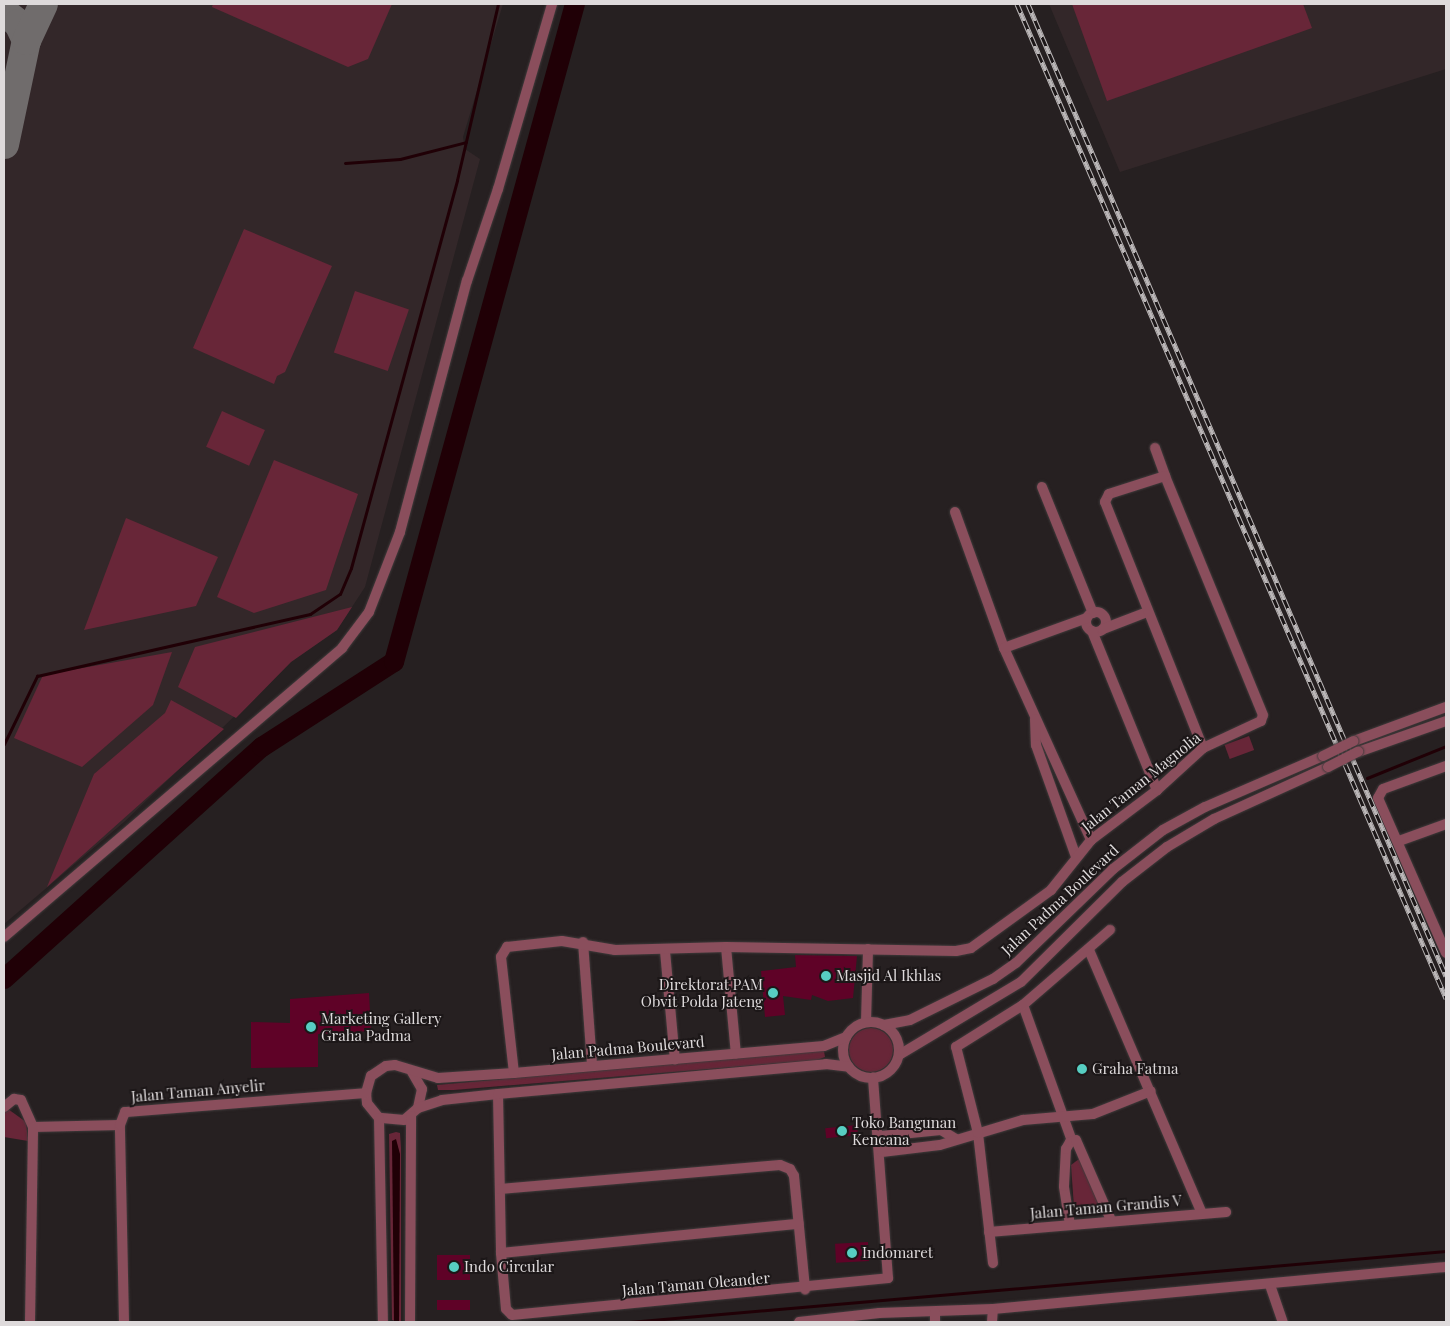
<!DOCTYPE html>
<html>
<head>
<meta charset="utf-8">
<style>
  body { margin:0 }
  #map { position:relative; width:1450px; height:1326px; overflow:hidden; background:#262021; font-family:"Playfair Display",serif }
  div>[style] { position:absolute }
  .built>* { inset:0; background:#332729 }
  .green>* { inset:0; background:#682638; transform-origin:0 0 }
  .round { border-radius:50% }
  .water>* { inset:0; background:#200006 }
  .stream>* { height:3px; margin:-1.5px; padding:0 1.5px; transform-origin:1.5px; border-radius:1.5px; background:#200006 }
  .river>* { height:20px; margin:-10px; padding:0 10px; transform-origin:10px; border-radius:10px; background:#200006 }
  .taxiway>* { height:29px; margin:-14.5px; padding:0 14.5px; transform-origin:14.5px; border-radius:14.5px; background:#706c6c }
  .building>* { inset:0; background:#5f0227; transform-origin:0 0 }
  .roads { filter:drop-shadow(0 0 1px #403a3b) drop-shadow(0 0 1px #403a3b) }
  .minor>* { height:10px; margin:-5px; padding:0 5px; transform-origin:5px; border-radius:5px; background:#8a4e5c }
  .minor>.ring { margin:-5px; padding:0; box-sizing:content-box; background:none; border:10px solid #8a4e5c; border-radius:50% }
  .rail>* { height:5px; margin-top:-2.5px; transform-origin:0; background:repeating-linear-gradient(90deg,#1c1718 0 9px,#bbb7b8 0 18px); box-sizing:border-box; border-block:1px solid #bbb7b8 }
  .bridges { filter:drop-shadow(0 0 1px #403a3b) drop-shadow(0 0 1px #403a3b) }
  .minor-bridge>* { height:10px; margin:-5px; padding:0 5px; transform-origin:5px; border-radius:5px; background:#8a4e5c }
  .dots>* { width:14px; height:14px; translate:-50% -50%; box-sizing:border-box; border:2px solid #1c1718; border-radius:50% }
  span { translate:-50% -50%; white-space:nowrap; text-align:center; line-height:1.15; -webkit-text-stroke:4px #1c1718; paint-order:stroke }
  .street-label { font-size:15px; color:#dedadb }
  .poi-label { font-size:15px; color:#dedadb }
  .left { translate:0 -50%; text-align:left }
  .right { translate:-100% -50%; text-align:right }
  .frame { position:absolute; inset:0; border:5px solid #dedadb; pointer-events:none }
</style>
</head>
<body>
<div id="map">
  <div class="built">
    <i style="clip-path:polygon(4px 4px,503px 4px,463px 137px,465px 149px,480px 159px,365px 587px,337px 630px,291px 662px,124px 822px,4px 924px)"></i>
    <i style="clip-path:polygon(1049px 4px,1446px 4px,1446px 69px,1120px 172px)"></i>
  </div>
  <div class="green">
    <i style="clip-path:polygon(213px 4px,392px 4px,368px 59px,348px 67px,212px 7px)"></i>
    <i style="clip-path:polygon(1072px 4px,1303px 4px,1312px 28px,1107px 101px)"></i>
    <i style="clip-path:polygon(244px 229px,332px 266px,285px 372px,277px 376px,274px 384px,193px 348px)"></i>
    <i style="left:355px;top:291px;width:57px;height:65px;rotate:19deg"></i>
    <i style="left:222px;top:411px;width:47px;height:39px;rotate:24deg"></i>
    <i style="clip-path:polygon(274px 460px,358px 494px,326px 590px,254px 613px,217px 597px)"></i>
    <i style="clip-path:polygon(126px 518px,218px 557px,196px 606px,84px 630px)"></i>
    <i style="clip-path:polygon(352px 607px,337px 630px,291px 662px,236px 718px,178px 687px,195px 647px)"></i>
    <i style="clip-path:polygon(172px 652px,153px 705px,82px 767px,14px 738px,43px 675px)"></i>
    <i style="clip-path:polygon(171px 700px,224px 729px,47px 887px,94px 774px,165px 713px)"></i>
    <i style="left:1249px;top:736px;width:15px;height:26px;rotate:70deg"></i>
    <i class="round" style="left:849px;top:1028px;width:44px;height:44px"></i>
    <i style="clip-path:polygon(824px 1051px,825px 1057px,817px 1060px,454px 1090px,438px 1090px,437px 1085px)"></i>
    <i style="clip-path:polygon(8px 1109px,26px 1122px,28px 1141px,4px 1137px,4px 1110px)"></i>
    <i style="clip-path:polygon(396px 1132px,400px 1133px,401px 1148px,401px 1322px,392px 1320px,389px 1134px)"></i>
    <i style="clip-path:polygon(1079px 1159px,1099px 1201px,1097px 1211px,1089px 1216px,1080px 1215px,1074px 1207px,1071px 1165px)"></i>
  </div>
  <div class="water">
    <i style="clip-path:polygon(396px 1139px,400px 1154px,399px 1322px,394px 1322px,392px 1141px)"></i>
  </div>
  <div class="stream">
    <i style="left:345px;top:163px;width:55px;rotate:-4.2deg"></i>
    <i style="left:400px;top:159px;width:68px;rotate:-14.4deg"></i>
    <i style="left:4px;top:744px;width:76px;rotate:-64.1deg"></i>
    <i style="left:37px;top:676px;width:280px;rotate:-12.8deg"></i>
    <i style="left:310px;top:614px;width:36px;rotate:-34deg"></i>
    <i style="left:340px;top:594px;width:28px;rotate:-67deg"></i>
    <i style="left:351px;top:568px;width:402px;rotate:-74.7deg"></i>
    <i style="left:457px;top:180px;width:181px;rotate:-76.9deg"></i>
    <i style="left:1367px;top:778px;width:85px;rotate:-22.1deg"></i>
    <i style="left:629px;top:1322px;width:820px;rotate:-4.97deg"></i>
  </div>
  <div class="river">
    <i style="left:4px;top:979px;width:347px;rotate:-42deg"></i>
    <i style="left:262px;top:747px;width:157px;rotate:-32.8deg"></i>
    <i style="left:394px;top:662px;width:682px;rotate:-74.62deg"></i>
  </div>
  <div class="taxiway">
    <i style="left:4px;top:12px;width:18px;rotate:38deg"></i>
    <i style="left:18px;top:23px;width:19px;rotate:65deg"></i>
    <i style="left:4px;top:144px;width:106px;rotate:-78.1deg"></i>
    <i style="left:26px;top:40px;width:40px;rotate:-65deg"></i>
  </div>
  <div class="building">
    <i style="clip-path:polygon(795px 955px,857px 956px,853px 998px,828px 1001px,812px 995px,811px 1000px,783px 996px,785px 1015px,765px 1017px,761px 971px,796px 967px)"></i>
    <i style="clip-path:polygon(369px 993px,371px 1031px,318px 1034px,318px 1067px,251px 1068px,251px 1022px,290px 1023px,290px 999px)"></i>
    <i style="left:857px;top:1125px;width:10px;height:32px;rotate:84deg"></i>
    <i style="left:868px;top:1242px;width:19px;height:33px;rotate:87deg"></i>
    <i style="left:437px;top:1255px;width:33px;height:25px"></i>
    <i style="left:470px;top:1300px;width:10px;height:33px;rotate:90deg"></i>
  </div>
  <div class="roads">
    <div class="minor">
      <i style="left:1155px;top:448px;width:30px;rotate:70deg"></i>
      <i style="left:1042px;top:487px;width:136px;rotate:68deg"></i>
      <i style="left:955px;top:512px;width:145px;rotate:70.2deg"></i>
      <i style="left:1004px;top:648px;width:211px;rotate:65.6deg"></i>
      <i class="ring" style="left:1086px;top:612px;width:10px;height:10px"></i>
      <i style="left:1103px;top:629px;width:47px;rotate:-21.1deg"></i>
      <i style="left:1092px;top:631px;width:172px;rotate:67.8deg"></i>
      <i style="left:1004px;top:648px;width:88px;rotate:-19.9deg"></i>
      <i style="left:1035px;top:719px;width:26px;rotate:88deg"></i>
      <i style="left:1036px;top:745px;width:119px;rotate:70.3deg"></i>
      <i style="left:1354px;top:741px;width:98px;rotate:-20.3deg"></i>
      <i style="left:1358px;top:752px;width:93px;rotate:-19.4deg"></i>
      <i style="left:1446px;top:766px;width:67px;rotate:159.9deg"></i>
      <i style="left:1383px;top:789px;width:10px;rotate:119deg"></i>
      <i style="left:1378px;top:798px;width:169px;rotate:66.3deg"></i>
      <i style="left:1399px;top:841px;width:50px;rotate:-19.9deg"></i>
      <i style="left:4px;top:937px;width:445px;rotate:-40.5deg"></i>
      <i style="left:342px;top:648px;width:45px;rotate:-53.1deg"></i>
      <i style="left:369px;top:612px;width:86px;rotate:-68.8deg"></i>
      <i style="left:400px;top:532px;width:260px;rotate:-75.1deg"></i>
      <i style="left:467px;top:281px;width:97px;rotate:-71.4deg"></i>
      <i style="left:498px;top:189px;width:193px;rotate:-73.7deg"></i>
      <i style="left:583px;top:942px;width:124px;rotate:85.8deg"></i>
      <i style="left:726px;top:947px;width:107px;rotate:84.7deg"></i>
      <i style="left:1089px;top:950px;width:287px;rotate:66.8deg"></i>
      <i style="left:665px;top:951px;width:109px;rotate:84.8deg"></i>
      <i style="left:1023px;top:1005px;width:145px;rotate:70.2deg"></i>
      <i style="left:866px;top:1022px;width:73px;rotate:-88.4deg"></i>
      <i class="ring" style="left:843px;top:1022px;width:46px;height:46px"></i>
      <i style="left:884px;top:1025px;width:26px;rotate:-11deg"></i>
      <i style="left:910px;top:1020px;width:93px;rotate:-26.3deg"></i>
      <i style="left:993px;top:979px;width:28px;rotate:-35deg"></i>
      <i style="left:1016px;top:963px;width:135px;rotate:-44.1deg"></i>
      <i style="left:1113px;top:869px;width:63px;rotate:-38deg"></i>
      <i style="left:1163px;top:830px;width:48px;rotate:-28.7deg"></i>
      <i style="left:1205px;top:807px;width:129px;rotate:-23.4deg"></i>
      <i style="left:899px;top:1055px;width:142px;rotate:-30.9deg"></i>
      <i style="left:1021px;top:982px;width:142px;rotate:-44.7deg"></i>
      <i style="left:1122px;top:882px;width:57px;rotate:-37.9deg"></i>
      <i style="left:1167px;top:847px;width:55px;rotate:-30.8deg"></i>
      <i style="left:1214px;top:819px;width:125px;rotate:-24.5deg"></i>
      <i style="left:412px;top:1072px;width:20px;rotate:60deg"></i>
      <i style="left:422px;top:1089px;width:19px;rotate:102deg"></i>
      <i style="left:418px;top:1108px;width:18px;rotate:139deg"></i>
      <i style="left:404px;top:1120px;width:25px;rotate:-175deg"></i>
      <i style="left:379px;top:1118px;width:19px;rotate:-129deg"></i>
      <i style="left:367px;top:1103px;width:10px;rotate:-96deg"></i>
      <i style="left:366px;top:1093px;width:18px;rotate:-74deg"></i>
      <i style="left:371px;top:1076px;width:18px;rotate:-34deg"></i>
      <i style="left:386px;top:1066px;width:9px;rotate:-6deg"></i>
      <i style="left:395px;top:1065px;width:45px;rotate:16.8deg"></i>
      <i style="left:438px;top:1078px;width:76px;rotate:-3.8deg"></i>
      <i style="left:514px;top:1073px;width:311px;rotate:-5deg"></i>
      <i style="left:824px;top:1046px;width:24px;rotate:-22deg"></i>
      <i style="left:514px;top:1073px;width:117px;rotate:-96.4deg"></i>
      <i style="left:501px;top:957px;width:12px;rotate:-59deg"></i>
      <i style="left:507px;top:947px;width:55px;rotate:-6.2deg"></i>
      <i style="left:562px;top:941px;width:54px;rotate:9.6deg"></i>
      <i style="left:615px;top:950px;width:111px;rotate:-1.5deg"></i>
      <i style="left:726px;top:947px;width:230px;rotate:1deg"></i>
      <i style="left:956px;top:951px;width:15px;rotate:-11deg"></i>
      <i style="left:971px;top:948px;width:99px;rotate:-35.9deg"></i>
      <i style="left:1051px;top:890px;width:64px;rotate:-51.3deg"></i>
      <i style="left:1091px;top:840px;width:83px;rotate:-37.1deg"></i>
      <i style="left:1157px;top:790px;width:62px;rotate:-42.4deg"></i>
      <i style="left:1203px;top:748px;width:64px;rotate:-25deg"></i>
      <i style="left:1261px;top:721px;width:6px;rotate:-72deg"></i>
      <i style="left:1263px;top:715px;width:258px;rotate:-112.3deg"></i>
      <i style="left:1165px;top:476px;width:59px;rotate:162.2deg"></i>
      <i style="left:1109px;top:494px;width:9px;rotate:117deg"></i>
      <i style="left:1105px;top:502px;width:265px;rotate:68.3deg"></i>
      <i style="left:498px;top:1094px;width:159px;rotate:88.9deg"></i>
      <i style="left:501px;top:1253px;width:56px;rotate:84.9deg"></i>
      <i style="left:506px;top:1309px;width:8px;rotate:45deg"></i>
      <i style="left:512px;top:1315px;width:378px;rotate:-5.6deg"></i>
      <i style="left:888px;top:1278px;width:201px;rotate:-94.3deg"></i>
      <i style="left:4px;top:1107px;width:13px;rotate:-39deg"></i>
      <i style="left:14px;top:1099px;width:7px;rotate:8deg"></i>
      <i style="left:21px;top:1100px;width:30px;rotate:66deg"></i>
      <i style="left:33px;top:1127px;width:87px;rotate:-1.3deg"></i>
      <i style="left:418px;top:1108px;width:25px;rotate:-18deg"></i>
      <i style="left:442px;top:1100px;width:56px;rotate:-6.1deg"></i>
      <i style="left:498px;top:1094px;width:329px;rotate:-5.2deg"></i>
      <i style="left:826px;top:1064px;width:23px;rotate:7deg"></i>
      <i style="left:379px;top:1118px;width:204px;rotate:88.9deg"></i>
      <i style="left:881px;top:1136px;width:60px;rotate:-5.7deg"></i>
      <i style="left:941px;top:1130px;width:17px;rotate:31deg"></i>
      <i style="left:882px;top:1152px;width:58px;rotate:-6.9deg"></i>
      <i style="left:940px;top:1145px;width:87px;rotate:-16.8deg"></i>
      <i style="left:1023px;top:1120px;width:70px;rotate:-4.9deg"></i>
      <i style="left:1093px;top:1114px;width:62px;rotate:-21.6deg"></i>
      <i style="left:500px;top:1189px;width:281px;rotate:-4.9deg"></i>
      <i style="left:780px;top:1165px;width:11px;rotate:22deg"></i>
      <i style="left:790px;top:1169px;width:8px;rotate:60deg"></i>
      <i style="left:794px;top:1176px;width:114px;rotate:84.4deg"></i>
      <i style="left:1070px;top:1225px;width:39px;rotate:-99deg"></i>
      <i style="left:1064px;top:1186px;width:37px;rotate:-87deg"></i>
      <i style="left:1066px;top:1149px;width:8px;rotate:-60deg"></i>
      <i style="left:1070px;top:1142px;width:6px;rotate:-18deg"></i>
      <i style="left:1076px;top:1140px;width:87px;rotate:66.4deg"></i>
      <i style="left:989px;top:1232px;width:238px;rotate:-4.8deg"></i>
      <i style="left:501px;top:1253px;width:299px;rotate:-5.6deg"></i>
      <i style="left:993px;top:1263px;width:131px;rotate:-96.6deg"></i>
      <i style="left:978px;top:1133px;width:89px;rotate:-104.3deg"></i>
      <i style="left:956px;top:1047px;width:79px;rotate:-32.1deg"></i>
      <i style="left:1023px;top:1005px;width:115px;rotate:-40.8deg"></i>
      <i style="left:1270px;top:1285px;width:39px;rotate:71deg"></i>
      <i style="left:30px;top:1322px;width:195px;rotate:-89.1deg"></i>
      <i style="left:124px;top:1322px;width:197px;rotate:-91.2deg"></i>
      <i style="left:120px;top:1125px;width:14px;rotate:-69deg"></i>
      <i style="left:125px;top:1112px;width:242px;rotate:-4.5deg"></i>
      <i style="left:410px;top:1322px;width:206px;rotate:-89.7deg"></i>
      <i style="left:799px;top:1322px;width:81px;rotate:-6.4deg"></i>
      <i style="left:879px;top:1313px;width:114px;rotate:-2deg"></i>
      <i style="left:993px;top:1309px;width:455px;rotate:-5.3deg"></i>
      <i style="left:935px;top:1322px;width:10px;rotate:-90deg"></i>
      <i style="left:992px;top:1322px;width:13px;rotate:-86deg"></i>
    </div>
  </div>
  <div class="rail">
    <i style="left:1017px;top:4px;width:1083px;rotate:66.66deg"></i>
    <i style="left:1028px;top:4px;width:1058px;rotate:66.73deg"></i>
  </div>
  <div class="bridges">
    <div class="minor-bridge">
      <i style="left:1323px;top:756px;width:34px;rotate:-26deg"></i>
      <i style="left:1328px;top:767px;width:34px;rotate:-27deg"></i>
    </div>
  </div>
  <div class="dots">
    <i style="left:826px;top:976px;background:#57cec2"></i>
    <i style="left:773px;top:993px;background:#57cec2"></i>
    <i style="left:311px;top:1027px;background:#57cec2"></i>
    <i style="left:1082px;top:1069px;background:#57cec2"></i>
    <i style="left:842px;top:1131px;background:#57cec2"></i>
    <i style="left:852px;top:1253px;background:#57cec2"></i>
    <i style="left:454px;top:1267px;background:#57cec2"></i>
  </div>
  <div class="street-label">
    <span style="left:1141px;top:782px;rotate:-39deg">Jalan Taman Magnolia</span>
    <span style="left:1060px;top:900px;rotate:-43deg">Jalan Padma Boulevard</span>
    <span style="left:628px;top:1048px;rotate:-5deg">Jalan Padma Boulevard</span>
    <span style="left:198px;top:1091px;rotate:-5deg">Jalan Taman Anyelir</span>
    <span style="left:1106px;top:1207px;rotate:-5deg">Jalan Taman Grandis V</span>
    <span style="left:696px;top:1284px;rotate:-5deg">Jalan Taman Oleander</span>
  </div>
  <div class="poi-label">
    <span class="left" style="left:836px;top:976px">Masjid Al Ikhlas</span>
    <span class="right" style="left:763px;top:993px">Direktorat PAM<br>Obvit Polda Jateng</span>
    <span class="left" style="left:321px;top:1027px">Marketing Gallery<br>Graha Padma</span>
    <span class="left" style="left:1092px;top:1069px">Graha Fatma</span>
    <span class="left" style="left:852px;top:1131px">Toko Bangunan<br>Kencana</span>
    <span class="left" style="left:862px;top:1253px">Indomaret</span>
    <span class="left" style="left:464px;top:1267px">Indo Circular</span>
  </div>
  <div class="frame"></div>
</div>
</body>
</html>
